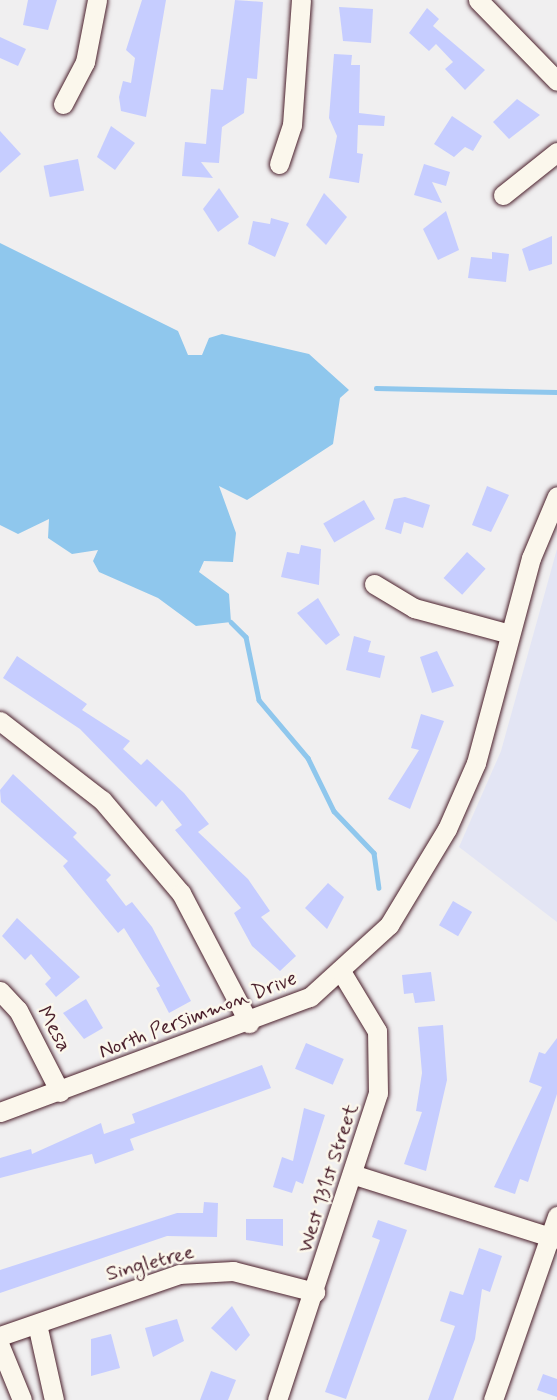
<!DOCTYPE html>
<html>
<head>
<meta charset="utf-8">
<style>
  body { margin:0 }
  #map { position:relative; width:557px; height:1400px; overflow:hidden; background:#f0eff0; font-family:Mynerve,sans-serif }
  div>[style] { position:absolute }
  .built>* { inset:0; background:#e3e5f4 }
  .water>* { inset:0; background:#8fc7ed }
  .stream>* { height:4.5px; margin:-2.25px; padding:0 2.25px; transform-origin:2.25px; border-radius:2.25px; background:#8fc7ed }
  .building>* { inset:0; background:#c6cdff; transform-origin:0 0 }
  .roads { filter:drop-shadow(0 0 2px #4a1f2b) drop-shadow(0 0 2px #4a1f2b) }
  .minor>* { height:19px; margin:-9.5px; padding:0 9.5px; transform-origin:9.5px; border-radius:9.5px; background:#fbf7ec }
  span { translate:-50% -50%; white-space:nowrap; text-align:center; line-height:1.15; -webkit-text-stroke:5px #fbf7ec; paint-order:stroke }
  .street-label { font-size:21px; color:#4a1f2b }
</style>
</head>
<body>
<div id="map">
  <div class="built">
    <i style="clip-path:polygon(557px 549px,557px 922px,459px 847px,501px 751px)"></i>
  </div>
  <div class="water">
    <i style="clip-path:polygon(0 243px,178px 331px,188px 355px,202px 355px,209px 338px,222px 334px,309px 354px,349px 390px,340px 398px,333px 444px,247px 500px,219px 486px,236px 533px,233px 562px,204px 561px,199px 572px,229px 594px,231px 622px,196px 626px,158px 598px,99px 572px,93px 561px,98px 550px,72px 554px,48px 538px,49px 519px,18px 534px,0 525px)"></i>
  </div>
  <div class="stream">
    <i style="left:376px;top:388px;width:181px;rotate:1.3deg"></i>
    <i style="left:231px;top:622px;width:21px;rotate:45deg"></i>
    <i style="left:246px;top:637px;width:64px;rotate:78.3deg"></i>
    <i style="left:259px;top:700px;width:76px;rotate:49.8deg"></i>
    <i style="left:308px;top:758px;width:59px;rotate:63.9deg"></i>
    <i style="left:334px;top:811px;width:58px;rotate:46.4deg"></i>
    <i style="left:374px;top:853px;width:35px;rotate:82deg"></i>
  </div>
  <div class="building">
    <i style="clip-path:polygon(28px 0,57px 0,48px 30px,23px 25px)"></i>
    <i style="clip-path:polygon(142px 0,166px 0,146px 117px,121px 111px,119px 97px,123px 81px,131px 83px,135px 58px,126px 50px)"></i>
    <i style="clip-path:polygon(235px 0,263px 2px,257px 79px,247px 78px,244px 113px,222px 127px,219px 163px,201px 162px,213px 178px,182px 176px,185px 142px,206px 144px,211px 89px,223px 90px)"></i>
    <i style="clip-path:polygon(339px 7px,373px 9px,371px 43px,343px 41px)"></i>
    <i style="clip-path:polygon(427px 8px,439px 19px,433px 26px,485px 70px,465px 90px,445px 69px,453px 62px,436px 44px,429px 51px,409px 33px)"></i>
    <i style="clip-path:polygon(0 37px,26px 49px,18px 66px,0 58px)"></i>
    <i style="clip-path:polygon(334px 54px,352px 55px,351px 65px,360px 65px,359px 113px,385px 116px,384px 126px,358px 125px,357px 153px,363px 154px,359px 183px,329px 178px,337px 136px,329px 118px)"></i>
    <i style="clip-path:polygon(517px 99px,540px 115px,509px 139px,493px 122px)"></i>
    <i style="clip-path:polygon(452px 116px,482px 136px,473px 151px,465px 147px,454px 157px,434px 144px)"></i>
    <i style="clip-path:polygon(111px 126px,135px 143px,115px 170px,97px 157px)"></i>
    <i style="clip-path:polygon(0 131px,21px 154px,0 173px)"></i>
    <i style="left:78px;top:159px;width:32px;height:35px;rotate:79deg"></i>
    <i style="clip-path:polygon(424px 164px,450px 172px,446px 186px,432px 182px,442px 203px,414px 195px)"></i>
    <i style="clip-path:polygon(219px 188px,239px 217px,218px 232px,203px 209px)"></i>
    <i style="clip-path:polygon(324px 193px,347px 217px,326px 245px,306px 225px)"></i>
    <i style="clip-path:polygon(446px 211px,459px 250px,438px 260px,423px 229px)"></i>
    <i style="clip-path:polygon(271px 218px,289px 223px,275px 257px,248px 244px,253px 221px,270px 224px)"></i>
    <i style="clip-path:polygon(552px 236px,552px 264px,529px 271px,522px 249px)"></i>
    <i style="clip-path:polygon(492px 252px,509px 254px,506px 282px,468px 278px,471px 257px,492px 259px)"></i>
    <i style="clip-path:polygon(487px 486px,509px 495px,491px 532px,472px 525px)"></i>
    <i style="clip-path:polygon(405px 497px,430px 505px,423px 528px,404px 522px,401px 534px,385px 529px,394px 499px)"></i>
    <i style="left:364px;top:500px;width:22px;height:47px;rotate:60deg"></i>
    <i style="clip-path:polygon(301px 545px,321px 549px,319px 585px,281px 577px,287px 552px,299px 554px)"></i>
    <i style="left:467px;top:552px;width:25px;height:35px;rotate:42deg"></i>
    <i style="clip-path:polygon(318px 598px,340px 635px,326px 645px,297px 613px)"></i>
    <i style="clip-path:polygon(354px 636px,371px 641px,368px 652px,385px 656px,380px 678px,346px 670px)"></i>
    <i style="clip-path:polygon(437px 651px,454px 686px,432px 693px,420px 657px)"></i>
    <i style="clip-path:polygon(17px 656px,87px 704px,82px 710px,130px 741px,123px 749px,141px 765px,147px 759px,184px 793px,209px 824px,198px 832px,248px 879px,270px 911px,261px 917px,296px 956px,280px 971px,252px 946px,234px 913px,241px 908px,175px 830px,182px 825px,162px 800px,156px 807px,80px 729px,3px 678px)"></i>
    <i style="clip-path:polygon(421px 714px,444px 721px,410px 809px,388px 799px,419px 750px,411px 748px)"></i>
    <i style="clip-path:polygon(13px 774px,77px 833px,73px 837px,111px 875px,106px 880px,126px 906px,132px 902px,152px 927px,191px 1001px,169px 1013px,156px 988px,160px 986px,124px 928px,118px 933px,63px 866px,68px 861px,1px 802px,0 790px)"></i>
    <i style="clip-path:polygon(328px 883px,344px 897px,327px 929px,305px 908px)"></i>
    <i style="left:453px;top:901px;width:22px;height:28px;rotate:30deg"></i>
    <i style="clip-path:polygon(17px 918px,80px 977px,56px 997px,45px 984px,51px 978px,31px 954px,25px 960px,2px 936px)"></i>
    <i style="clip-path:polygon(431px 972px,435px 1001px,415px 1003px,413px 993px,404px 994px,402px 975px)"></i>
    <i style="clip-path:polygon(86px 999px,103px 1028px,84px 1039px,63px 1013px)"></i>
    <i style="clip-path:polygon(443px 1025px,447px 1080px,426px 1171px,404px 1164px,422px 1112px,416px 1111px,422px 1073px,418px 1027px)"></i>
    <i style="clip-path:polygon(557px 1038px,557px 1094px,528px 1182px,520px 1179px,515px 1194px,494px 1187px,542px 1087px,529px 1082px,539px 1052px,545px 1054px)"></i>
    <i style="left:306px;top:1043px;width:41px;height:28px;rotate:23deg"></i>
    <i style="clip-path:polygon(262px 1065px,271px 1088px,130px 1139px,134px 1150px,95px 1164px,92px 1154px,0 1178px,0 1158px,31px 1149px,32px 1154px,101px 1123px,104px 1134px,135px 1123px,132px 1114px)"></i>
    <i style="clip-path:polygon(304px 1108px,325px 1115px,303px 1184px,296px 1181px,292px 1193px,273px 1187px,282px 1157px,293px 1161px)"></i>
    <i style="clip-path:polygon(204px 1202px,218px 1203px,217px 1237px,167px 1236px,0 1293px,0 1270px,177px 1213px,203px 1213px)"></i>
    <i style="clip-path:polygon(246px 1219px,283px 1219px,283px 1246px,246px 1240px)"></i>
    <i style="clip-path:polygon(378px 1220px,407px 1230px,346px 1399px,325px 1392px,380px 1240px,372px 1237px)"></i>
    <i style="clip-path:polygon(479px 1248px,502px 1256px,490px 1292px,482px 1289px,475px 1339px,453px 1400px,428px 1400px,455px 1326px,440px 1321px,450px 1291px,463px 1295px)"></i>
    <i style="clip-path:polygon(232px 1306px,250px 1335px,236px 1351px,211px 1328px)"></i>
    <i style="clip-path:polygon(177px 1319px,184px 1341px,153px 1357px,145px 1328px)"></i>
    <i style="clip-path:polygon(111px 1334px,120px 1368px,91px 1376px,91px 1339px)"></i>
    <i style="clip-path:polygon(211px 1371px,236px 1380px,228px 1400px,200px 1400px)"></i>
    <i style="clip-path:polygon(543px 1374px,557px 1379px,557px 1397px,537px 1390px)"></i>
  </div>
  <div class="roads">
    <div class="minor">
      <i style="left:478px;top:0;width:113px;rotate:45.7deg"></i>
      <i style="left:63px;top:104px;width:47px;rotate:-62.4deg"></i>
      <i style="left:85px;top:62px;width:63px;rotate:-79deg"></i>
      <i style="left:279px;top:164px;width:41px;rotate:-71.6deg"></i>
      <i style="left:292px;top:125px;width:125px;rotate:-85.9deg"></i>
      <i style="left:503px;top:195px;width:69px;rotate:-38.5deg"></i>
      <i style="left:374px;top:584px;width:47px;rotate:31deg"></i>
      <i style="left:414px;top:608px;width:99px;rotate:15.2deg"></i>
      <i style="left:0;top:721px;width:129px;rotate:37.8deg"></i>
      <i style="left:102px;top:800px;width:122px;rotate:49.7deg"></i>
      <i style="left:181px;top:893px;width:147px;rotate:62.4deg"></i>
      <i style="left:0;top:991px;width:26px;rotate:47deg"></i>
      <i style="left:18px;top:1010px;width:92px;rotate:62.9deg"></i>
      <i style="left:0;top:1112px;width:331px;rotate:-20.4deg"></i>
      <i style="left:310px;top:997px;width:107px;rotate:-42.3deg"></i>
      <i style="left:389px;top:925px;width:112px;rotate:-58.9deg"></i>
      <i style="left:447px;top:829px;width:72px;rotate:-66.3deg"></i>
      <i style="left:476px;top:763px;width:212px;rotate:-75deg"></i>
      <i style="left:531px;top:558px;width:67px;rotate:-67.2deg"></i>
      <i style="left:355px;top:1175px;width:212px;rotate:17.6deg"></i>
      <i style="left:37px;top:1324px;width:78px;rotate:77.4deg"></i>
      <i style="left:0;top:1336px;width:189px;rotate:-19.1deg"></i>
      <i style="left:179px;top:1274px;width:54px;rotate:-3.2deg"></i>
      <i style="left:233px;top:1271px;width:85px;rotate:14.4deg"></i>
      <i style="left:0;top:1346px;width:58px;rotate:67.8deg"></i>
      <i style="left:277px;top:1400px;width:323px;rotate:-71.8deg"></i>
      <i style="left:378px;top:1093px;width:62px;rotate:-90.9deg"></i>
      <i style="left:377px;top:1031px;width:68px;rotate:-121.1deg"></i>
      <i style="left:493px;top:1400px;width:195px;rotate:-70.8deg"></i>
    </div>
  </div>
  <div class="street-label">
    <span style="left:198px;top:1015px;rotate:-21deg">North Persimmon Drive</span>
    <span style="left:54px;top:1029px;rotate:61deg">Mesa</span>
    <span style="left:328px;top:1178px;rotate:-72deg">West 131st Street</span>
    <span style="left:150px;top:1263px;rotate:-15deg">Singletree</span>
  </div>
</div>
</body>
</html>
